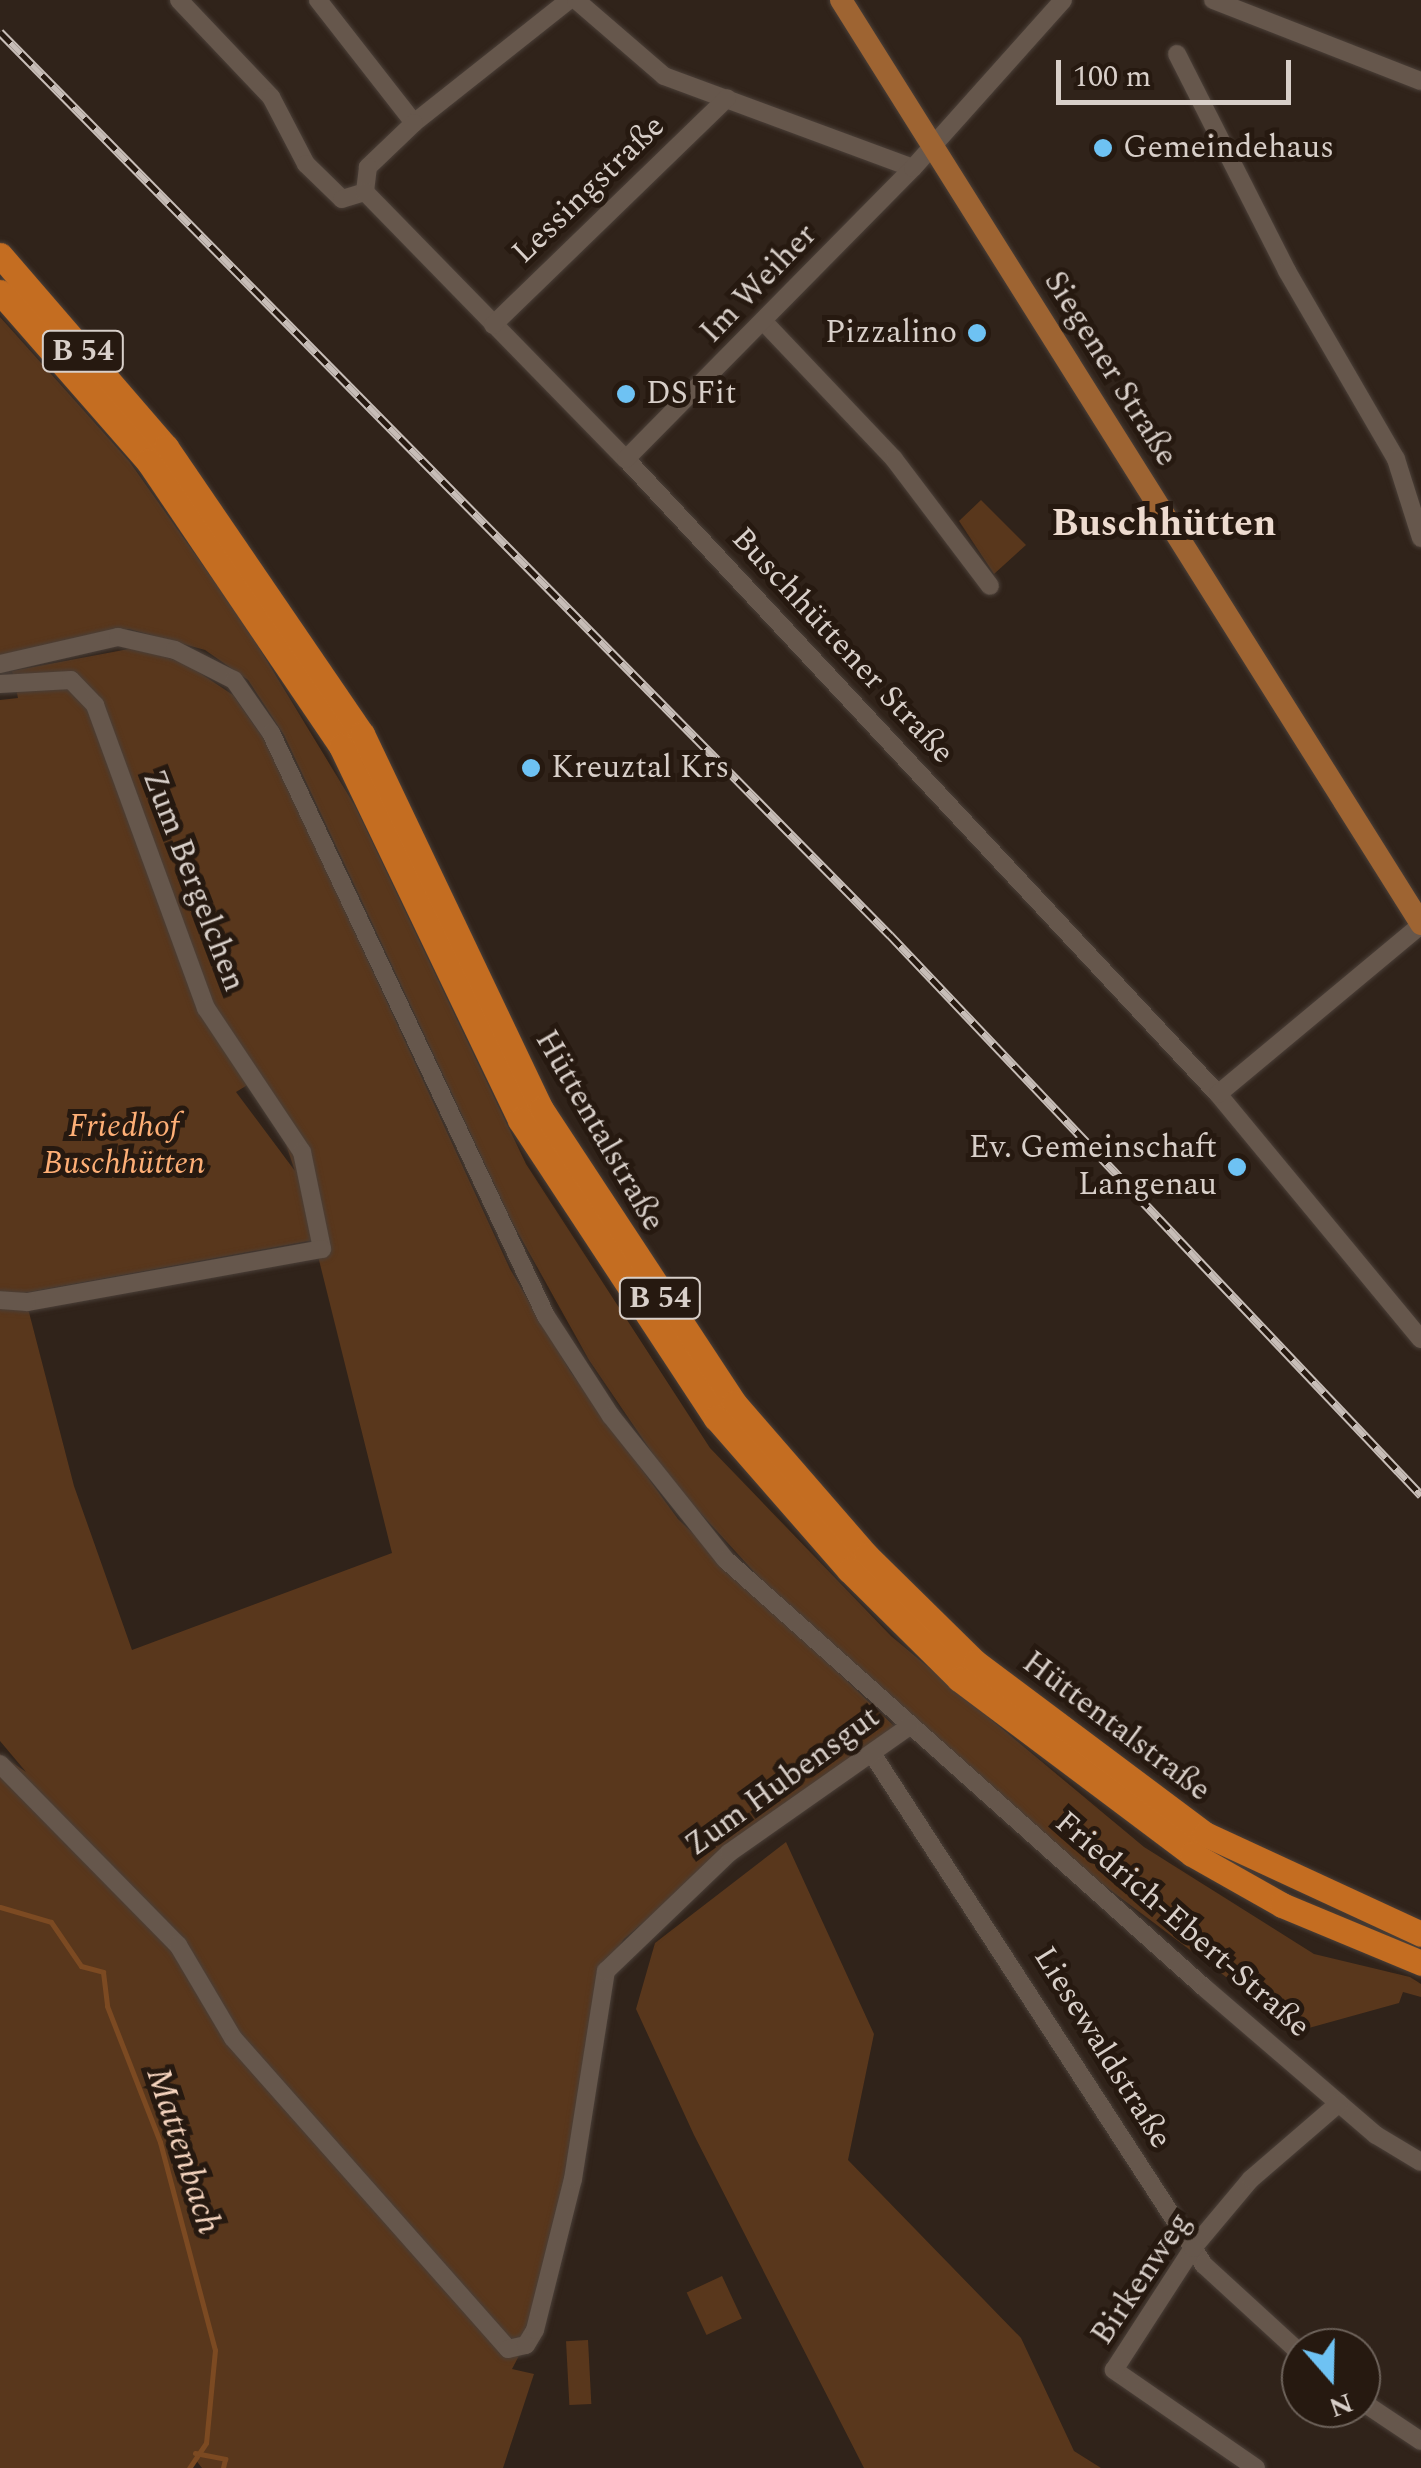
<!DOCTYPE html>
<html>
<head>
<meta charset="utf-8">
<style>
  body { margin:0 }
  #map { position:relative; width:1421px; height:2468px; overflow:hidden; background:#30231a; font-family:Spectral,serif }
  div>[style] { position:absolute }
  .green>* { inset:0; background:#59371c; transform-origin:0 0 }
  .stream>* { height:5px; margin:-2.5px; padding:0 2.5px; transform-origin:2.5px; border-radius:2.5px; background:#7c4a22 }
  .roads { filter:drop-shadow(0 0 2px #4a3f38) drop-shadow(0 0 2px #4a3f38) }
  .minor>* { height:18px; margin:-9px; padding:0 9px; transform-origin:9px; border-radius:9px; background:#66574c }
  .major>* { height:22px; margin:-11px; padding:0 11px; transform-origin:11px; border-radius:11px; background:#9e6432 }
  .highway>* { height:25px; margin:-12.5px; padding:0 12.5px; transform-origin:12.5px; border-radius:12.5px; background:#c46d21 }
  .rail>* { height:9px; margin-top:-4.5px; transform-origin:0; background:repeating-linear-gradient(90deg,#261910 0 15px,#c7bdb7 0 30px); box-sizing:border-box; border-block:2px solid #c7bdb7 }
  .dots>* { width:28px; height:28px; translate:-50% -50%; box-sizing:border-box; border:5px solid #261910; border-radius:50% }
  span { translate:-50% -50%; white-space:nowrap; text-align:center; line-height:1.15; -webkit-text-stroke:10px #261910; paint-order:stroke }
  .shield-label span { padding:2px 8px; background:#261910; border:2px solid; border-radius:8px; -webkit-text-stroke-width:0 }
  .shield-label { font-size:30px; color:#d8cfc9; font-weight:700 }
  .poi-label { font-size:32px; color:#d8cfc9 }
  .left { translate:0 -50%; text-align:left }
  .right { translate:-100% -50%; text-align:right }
  .street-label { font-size:32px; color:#d8cfc9 }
  .park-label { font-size:32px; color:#feaf76; font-style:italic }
  .water-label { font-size:35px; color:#f5d4be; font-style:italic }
  .quarter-label { font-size:38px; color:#eddbcf; font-weight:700 }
  .north { position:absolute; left:1281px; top:2328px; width:100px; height:100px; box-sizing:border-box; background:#261910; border:2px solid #6d625a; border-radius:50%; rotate:160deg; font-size:28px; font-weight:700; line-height:40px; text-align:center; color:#d8cfc9 }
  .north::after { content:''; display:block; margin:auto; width:35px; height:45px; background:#6ec2f3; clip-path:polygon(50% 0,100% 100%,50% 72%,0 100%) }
  .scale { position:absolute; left:1056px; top:60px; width:235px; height:45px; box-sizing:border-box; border:5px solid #d8cfc9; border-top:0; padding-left:12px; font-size:30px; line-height:35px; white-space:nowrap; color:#d8cfc9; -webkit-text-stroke:8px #261910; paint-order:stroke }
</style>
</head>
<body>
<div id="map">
  <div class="green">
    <i style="clip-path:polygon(0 317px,129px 461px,244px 623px,355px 806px,526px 1164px,710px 1448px,891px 1636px,1144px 1847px,1314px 1954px,1410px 1977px,1421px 1984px,1421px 1997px,1403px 1992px,1399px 2003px,1298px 2031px,1045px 1841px,800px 1622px,672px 1482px,589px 1360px,512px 1222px,284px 735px,248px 680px,205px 650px,129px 629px,0 658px)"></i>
    <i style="clip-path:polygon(981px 500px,1026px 545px,994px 574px,959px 521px)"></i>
    <i style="clip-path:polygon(evenodd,134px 648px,185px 663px,233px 695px,270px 748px,510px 1269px,570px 1371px,678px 1519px,895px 1727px,722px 1855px,624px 1939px,599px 1975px,605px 2027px,534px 2327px,512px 2369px,534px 2374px,503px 2468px,202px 2468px,195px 2459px,189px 2468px,0 2468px,0 1754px,26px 1772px,0 1741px,0 700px,18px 698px,12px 671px,134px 648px,262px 1076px,263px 1077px,295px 1171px,236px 1092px,262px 1076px,134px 648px,314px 1240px,392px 1553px,132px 1650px,74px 1486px,24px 1293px,314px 1240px)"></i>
    <i style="clip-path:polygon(786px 1842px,874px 2034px,848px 2160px,1021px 2338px,1074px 2451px,1101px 2468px,864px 2468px,694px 2135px,636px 2009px,655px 1943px)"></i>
    <i style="left:722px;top:2276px;width:47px;height:39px;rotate:65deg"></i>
    <i style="left:588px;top:2340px;width:64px;height:22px;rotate:87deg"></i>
  </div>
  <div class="stream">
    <i style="left:0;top:1907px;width:53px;rotate:16.4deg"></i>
    <i style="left:51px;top:1922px;width:53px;rotate:55.7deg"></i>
    <i style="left:81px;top:1966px;width:23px;rotate:15deg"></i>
    <i style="left:103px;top:1972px;width:34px;rotate:83deg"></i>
    <i style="left:107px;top:2006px;width:146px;rotate:68.7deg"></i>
    <i style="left:160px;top:2142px;width:215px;rotate:75.2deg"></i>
    <i style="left:215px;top:2350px;width:93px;rotate:95.5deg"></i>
    <i style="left:206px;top:2443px;width:30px;rotate:124deg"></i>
    <i style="left:195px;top:2453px;width:31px;rotate:11deg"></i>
    <i style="left:225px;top:2459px;width:9px;rotate:103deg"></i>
  </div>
  <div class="roads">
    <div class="minor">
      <i style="left:179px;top:0;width:134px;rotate:46.5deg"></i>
      <i style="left:271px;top:97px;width:76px;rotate:62.4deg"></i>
      <i style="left:306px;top:164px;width:50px;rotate:44.2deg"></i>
      <i style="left:342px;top:199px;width:24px;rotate:-17deg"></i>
      <i style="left:318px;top:0;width:156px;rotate:52deg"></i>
      <i style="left:569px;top:0;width:198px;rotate:141.6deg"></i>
      <i style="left:414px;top:123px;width:64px;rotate:136.3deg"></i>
      <i style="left:368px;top:167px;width:25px;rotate:97deg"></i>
      <i style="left:365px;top:192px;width:373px;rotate:45.7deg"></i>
      <i style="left:626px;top:459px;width:868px;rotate:47.01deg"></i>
      <i style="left:1218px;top:1094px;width:318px;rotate:50.4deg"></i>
      <i style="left:576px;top:0;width:116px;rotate:40.8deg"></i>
      <i style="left:664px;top:76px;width:265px;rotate:20.3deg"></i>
      <i style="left:1213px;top:0;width:223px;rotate:21.3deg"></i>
      <i style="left:1177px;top:54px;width:243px;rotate:63.1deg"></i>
      <i style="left:1287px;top:271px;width:217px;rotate:59.9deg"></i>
      <i style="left:1396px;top:459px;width:83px;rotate:72.4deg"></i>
      <i style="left:765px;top:323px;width:187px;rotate:46.5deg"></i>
      <i style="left:894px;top:459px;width:159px;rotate:52.9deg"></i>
      <i style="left:493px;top:325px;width:326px;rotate:-44.1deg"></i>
      <i style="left:626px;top:459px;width:409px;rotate:-45.4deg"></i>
      <i style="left:913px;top:168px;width:225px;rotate:-48.2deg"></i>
      <i style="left:0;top:664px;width:121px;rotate:-12.9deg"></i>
      <i style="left:118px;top:637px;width:58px;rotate:12.8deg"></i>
      <i style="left:175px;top:650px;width:66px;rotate:27deg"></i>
      <i style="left:234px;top:680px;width:65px;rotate:55.1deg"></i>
      <i style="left:271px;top:733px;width:645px;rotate:64.75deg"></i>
      <i style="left:546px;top:1316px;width:119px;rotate:57deg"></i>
      <i style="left:611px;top:1416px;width:183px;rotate:51.4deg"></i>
      <i style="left:725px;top:1559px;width:645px;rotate:41.8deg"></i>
      <i style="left:1206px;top:1989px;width:224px;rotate:40.7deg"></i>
      <i style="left:1376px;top:2135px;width:52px;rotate:31deg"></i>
      <i style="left:0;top:684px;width:71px;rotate:-3.2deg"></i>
      <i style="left:71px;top:680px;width:35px;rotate:46deg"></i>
      <i style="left:95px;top:705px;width:323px;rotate:69.9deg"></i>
      <i style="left:206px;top:1008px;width:173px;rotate:56.3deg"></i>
      <i style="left:302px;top:1152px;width:99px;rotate:78.3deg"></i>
      <i style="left:322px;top:1249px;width:300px;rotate:169.8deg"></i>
      <i style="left:27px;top:1302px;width:27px;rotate:-176deg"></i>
      <i style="left:1218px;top:1094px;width:264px;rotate:-39.8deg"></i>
      <i style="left:873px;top:1755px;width:608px;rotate:57.02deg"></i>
      <i style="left:1204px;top:2265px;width:132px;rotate:42.5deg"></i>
      <i style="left:0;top:1764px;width:254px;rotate:45.5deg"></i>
      <i style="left:178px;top:1945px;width:108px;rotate:59.4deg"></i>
      <i style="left:233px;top:2038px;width:415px;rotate:48.5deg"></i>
      <i style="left:508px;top:2349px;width:18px;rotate:-13deg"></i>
      <i style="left:526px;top:2345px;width:17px;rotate:-59deg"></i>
      <i style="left:535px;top:2330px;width:156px;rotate:-75.9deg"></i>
      <i style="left:573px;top:2179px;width:211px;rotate:-81deg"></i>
      <i style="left:606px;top:1971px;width:170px;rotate:-43.8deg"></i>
      <i style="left:729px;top:1853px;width:221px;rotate:-35.1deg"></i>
      <i style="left:1361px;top:2401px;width:72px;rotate:33.7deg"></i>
      <i style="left:1256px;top:2468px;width:173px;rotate:-145.4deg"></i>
      <i style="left:1114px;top:2370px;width:145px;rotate:-57.1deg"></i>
      <i style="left:1193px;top:2248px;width:90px;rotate:-50deg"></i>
      <i style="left:1251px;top:2179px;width:116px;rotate:-40.8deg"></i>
    </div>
    <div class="major">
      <i style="left:841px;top:0;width:1091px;rotate:57.88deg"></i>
    </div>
    <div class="highway">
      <i style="left:0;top:255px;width:254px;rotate:49.2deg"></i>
      <i style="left:166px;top:447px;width:348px;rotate:55.7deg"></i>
      <i style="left:362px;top:734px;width:416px;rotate:64.5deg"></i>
      <i style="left:541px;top:1109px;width:352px;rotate:56.7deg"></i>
      <i style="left:734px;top:1403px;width:201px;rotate:49deg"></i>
      <i style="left:866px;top:1555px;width:153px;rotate:44.5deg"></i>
      <i style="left:975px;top:1662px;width:287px;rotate:36.8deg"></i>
      <i style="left:1205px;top:1834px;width:238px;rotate:24.8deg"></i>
      <i style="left:0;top:292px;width:225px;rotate:48.8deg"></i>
      <i style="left:148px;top:461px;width:344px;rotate:55.9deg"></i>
      <i style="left:341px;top:746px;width:415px;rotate:64.4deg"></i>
      <i style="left:520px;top:1120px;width:357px;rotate:56.7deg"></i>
      <i style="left:716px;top:1418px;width:202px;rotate:48.8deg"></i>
      <i style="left:849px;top:1570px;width:155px;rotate:44.7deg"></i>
      <i style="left:959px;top:1679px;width:291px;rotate:36.9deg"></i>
      <i style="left:1192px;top:1854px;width:103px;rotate:29.5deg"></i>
      <i style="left:1282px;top:1905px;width:151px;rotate:22.6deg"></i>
    </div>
  </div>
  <div class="rail">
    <i style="left:0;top:32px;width:1268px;rotate:45.42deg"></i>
    <i style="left:890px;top:935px;width:772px;rotate:46.52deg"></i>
  </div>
  <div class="dots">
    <i style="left:1103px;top:148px;background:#6ec2f3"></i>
    <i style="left:977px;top:333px;background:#6ec2f3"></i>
    <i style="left:626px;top:394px;background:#6ec2f3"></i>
    <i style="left:531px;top:768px;background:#6ec2f3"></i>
    <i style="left:1237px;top:1167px;background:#6ec2f3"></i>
  </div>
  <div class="shield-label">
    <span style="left:83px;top:351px">B 54</span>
    <span style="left:660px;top:1298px">B 54</span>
  </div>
  <div class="poi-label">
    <span class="left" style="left:1123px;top:148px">Gemeindehaus</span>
    <span class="right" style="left:957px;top:333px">Pizzalino</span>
    <span class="left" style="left:646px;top:394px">DS Fit</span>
    <span class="left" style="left:551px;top:768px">Kreuztal Krs</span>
    <span class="right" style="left:1217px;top:1167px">Ev. Gemeinschaft<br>Langenau</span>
  </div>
  <div class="street-label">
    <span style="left:589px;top:190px;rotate:-44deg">Lessingstraße</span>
    <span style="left:759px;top:284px;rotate:-46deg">Im Weiher</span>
    <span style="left:1110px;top:369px;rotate:58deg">Siegener Straße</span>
    <span style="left:842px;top:646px;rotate:47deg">Buschhüttener Straße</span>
    <span style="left:193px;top:881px;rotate:69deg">Zum Bergelchen</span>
    <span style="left:599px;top:1131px;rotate:60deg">Hüttentalstraße</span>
    <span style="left:1116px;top:1727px;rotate:37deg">Hüttentalstraße</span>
    <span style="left:783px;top:1782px;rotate:-36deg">Zum Hubensgut</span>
    <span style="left:1182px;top:1925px;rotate:41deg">Friedrich-Ebert-Straße</span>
    <span style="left:1102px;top:2048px;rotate:58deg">Liesewaldstraße</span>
    <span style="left:1142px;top:2279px;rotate:-56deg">Birkenweg</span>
  </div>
  <div class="park-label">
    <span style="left:124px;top:1146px">Friedhof<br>Buschhütten</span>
  </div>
  <div class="water-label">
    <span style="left:183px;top:2151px;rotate:72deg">Mattenbach</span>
  </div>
  <div class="quarter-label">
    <span style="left:1164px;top:525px">Buschhütten</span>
  </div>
  <div class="north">N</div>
  <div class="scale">100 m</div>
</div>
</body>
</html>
